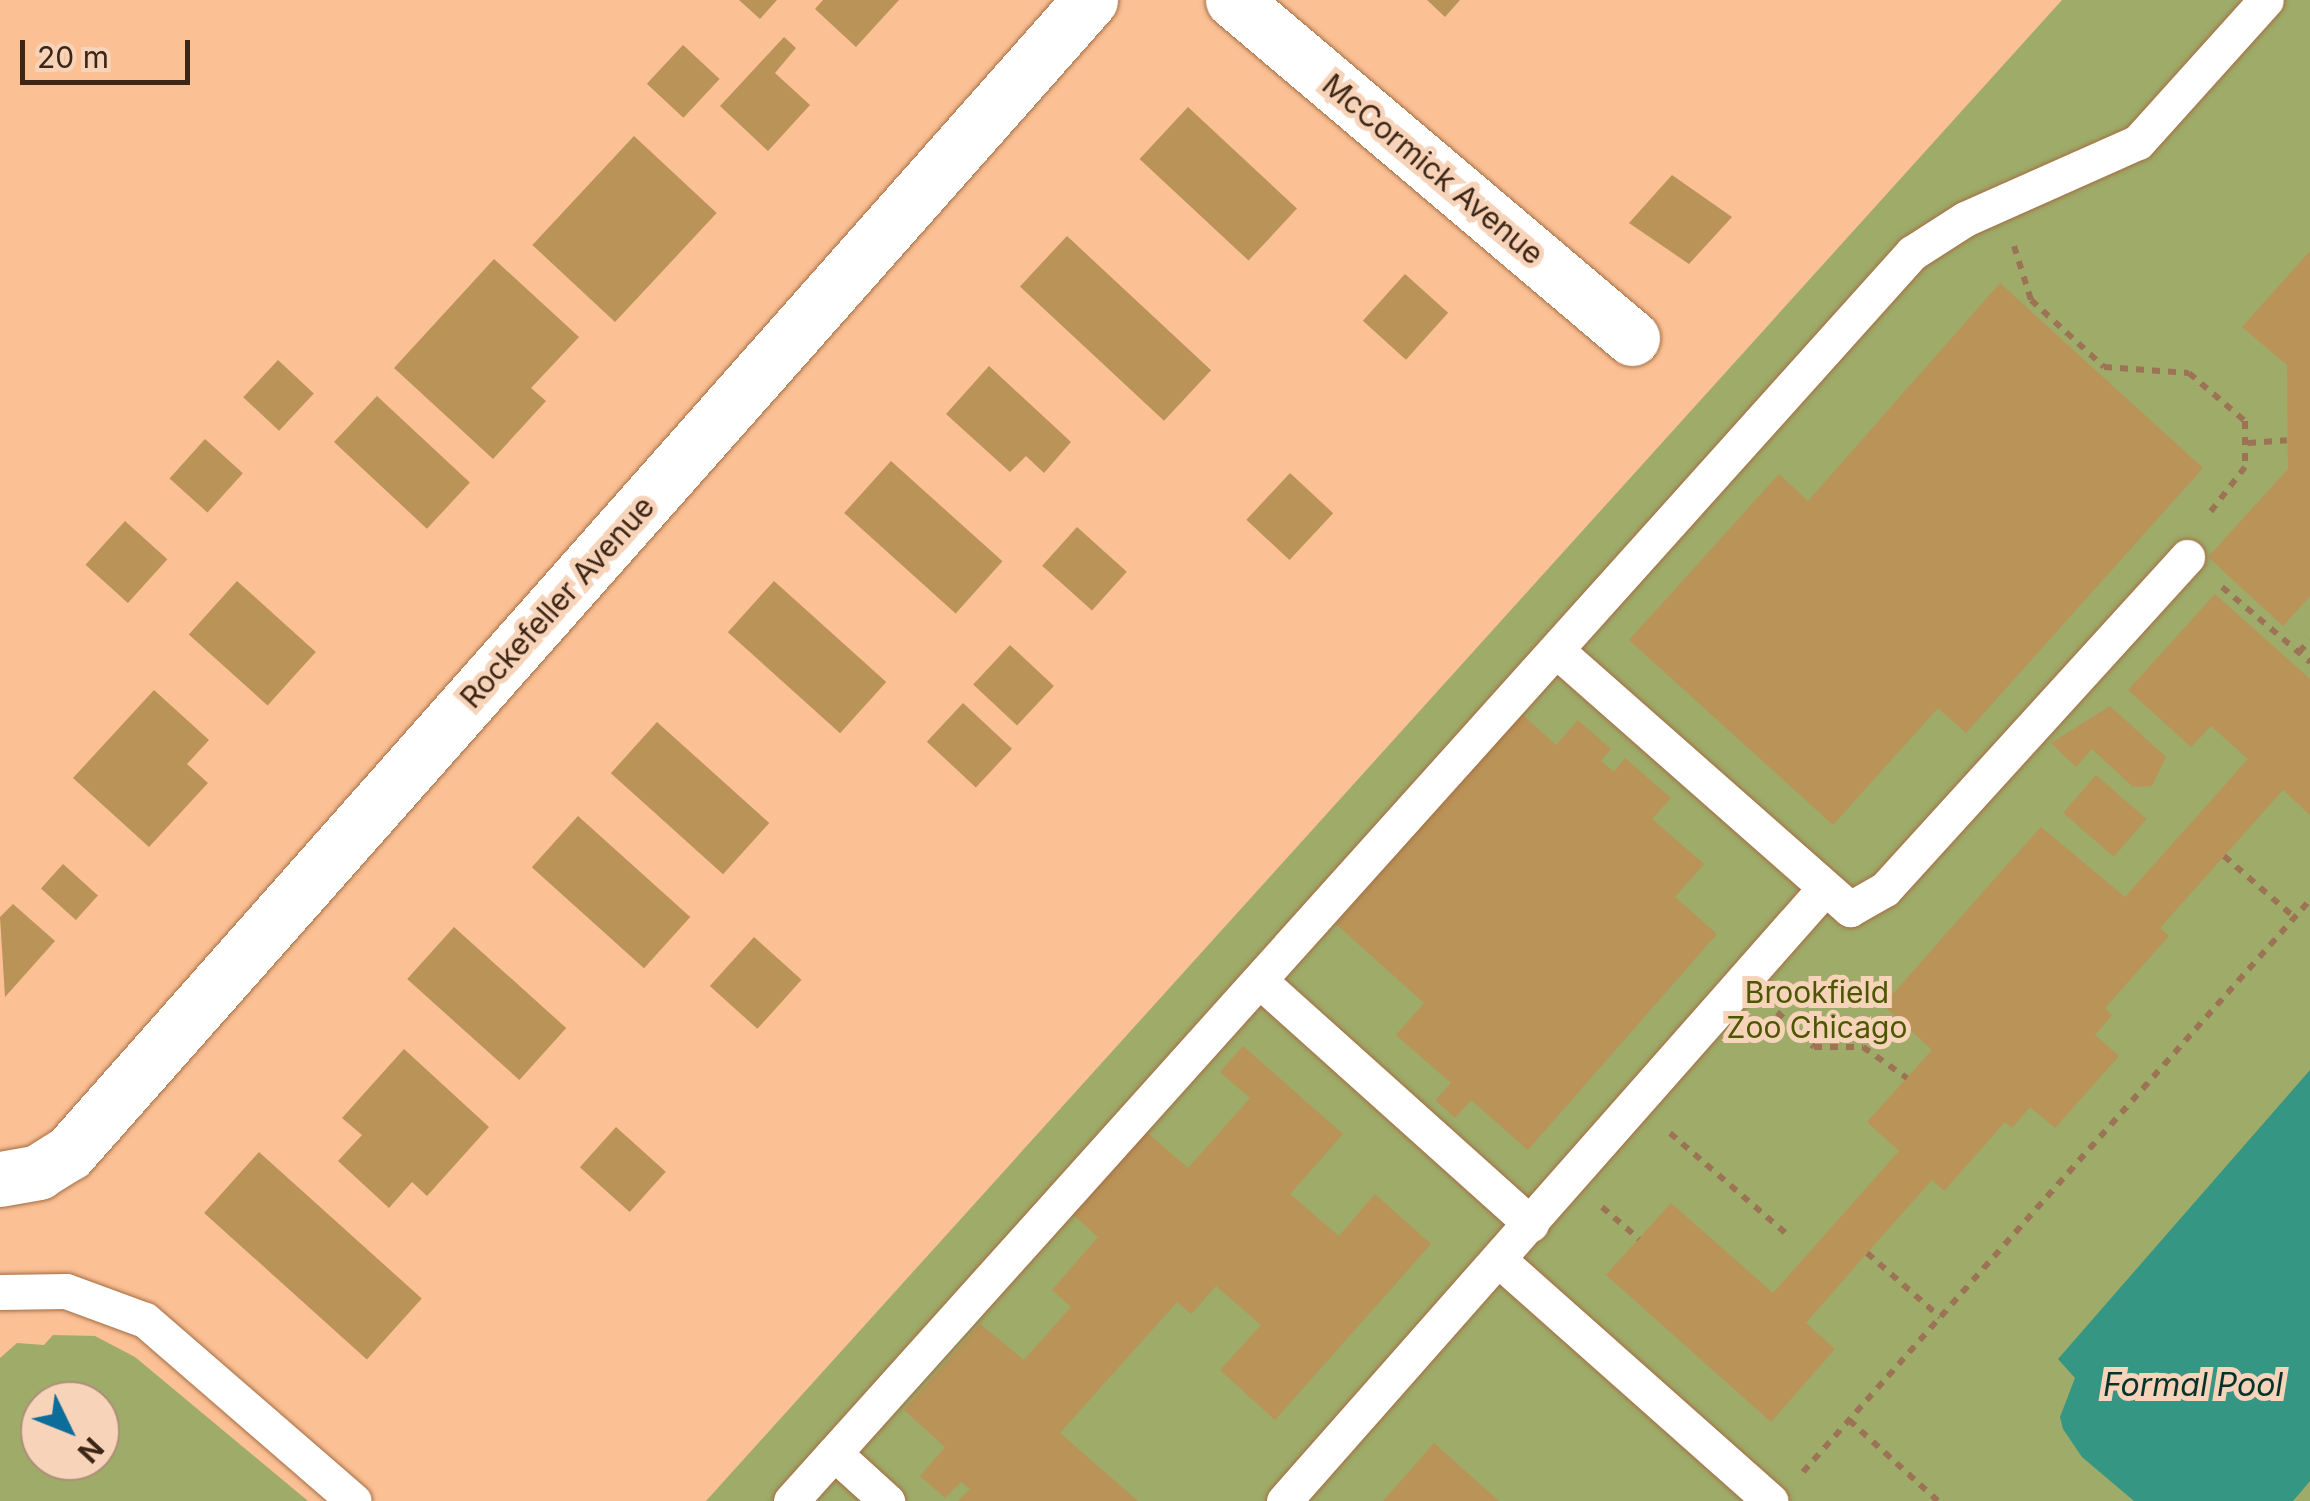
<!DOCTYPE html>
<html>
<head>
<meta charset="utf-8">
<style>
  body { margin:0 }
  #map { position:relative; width:2310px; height:1501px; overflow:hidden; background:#fbc094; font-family:Inter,sans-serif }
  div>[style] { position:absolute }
  .green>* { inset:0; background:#9eab69 }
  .water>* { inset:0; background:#359683 }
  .building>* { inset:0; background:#b99358; transform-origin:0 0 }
  .path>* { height:6px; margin-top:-3px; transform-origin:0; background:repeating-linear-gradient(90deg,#9d7355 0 8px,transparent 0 16px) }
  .roads { filter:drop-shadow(0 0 2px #a36d43) drop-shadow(0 0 2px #a36d43) }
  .lane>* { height:35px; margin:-17.5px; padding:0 17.5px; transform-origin:17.5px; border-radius:17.5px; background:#fff }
  .street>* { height:55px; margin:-27.5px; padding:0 27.5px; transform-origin:27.5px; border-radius:27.5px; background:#fff }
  span { translate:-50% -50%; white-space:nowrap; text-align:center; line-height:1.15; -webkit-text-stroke:10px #f7d3b9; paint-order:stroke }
  .street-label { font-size:30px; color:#3d2615 }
  .park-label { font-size:30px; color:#4c5703 }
  .water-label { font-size:32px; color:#05332b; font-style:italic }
  .north { position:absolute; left:20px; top:1381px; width:100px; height:100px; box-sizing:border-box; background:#f7d3b9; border:2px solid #ad8e77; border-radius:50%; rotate:133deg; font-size:28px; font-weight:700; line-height:40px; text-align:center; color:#3d2615 }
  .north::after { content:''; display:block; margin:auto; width:35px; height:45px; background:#0c6c9a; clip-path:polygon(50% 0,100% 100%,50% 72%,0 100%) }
  .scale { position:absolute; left:20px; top:40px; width:170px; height:45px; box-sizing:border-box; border:5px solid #3d2615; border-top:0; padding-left:12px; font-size:30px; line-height:35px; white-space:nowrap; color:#3d2615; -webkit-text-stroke:8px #f7d3b9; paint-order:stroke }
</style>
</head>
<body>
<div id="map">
  <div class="green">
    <i style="clip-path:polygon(2062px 0,2310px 0,2310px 1501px,706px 1501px)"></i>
    <i style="clip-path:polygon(evenodd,53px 1335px,95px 1336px,135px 1357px,308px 1501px,0 1501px,0 1358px,17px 1343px,44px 1345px,53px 1335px,40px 1401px,100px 1401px,100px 1461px,40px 1461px,40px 1401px)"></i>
  </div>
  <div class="water">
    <i style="clip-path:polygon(2310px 1070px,2310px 1481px,2293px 1501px,2134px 1501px,2082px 1457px,2063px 1429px,2060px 1417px,2075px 1378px,2058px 1359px)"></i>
  </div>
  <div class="building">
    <i style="clip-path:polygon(739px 0,777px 0,760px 19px)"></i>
    <i style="clip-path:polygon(823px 0,899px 0,856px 47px,815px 9px)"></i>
    <i style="clip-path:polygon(1427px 0,1460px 0,1445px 17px)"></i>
    <i style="clip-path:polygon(784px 37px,796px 48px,775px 73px,810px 105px,768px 151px,720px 106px)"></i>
    <i style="left:683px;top:45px;width:50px;height:53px;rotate:43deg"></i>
    <i style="left:1188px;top:107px;width:149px;height:71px;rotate:43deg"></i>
    <i style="left:634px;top:136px;width:113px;height:149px;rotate:43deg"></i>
    <i style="clip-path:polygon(1672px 175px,1732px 217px,1689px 264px,1629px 223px)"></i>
    <i style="left:1067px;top:236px;width:197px;height:69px;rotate:43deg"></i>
    <i style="clip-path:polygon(2310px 251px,2310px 596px,2283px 626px,2208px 557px,2288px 469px,2287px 365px,2242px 327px)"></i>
    <i style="clip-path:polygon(494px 259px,579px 337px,531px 388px,546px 401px,493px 459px,394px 368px)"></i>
    <i style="left:1405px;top:274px;width:58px;height:63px;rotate:42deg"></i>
    <i style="clip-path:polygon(2000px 283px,2203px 468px,1966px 733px,1938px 708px,1833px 825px,1629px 640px,1779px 474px,1808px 501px)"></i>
    <i style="left:278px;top:360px;width:49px;height:51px;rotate:43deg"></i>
    <i style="clip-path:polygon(989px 366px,1071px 442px,1044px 473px,1026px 456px,1010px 472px,946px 414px)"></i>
    <i style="left:377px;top:396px;width:127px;height:63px;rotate:43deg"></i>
    <i style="left:205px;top:439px;width:51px;height:53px;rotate:42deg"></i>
    <i style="left:891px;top:461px;width:150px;height:70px;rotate:42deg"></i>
    <i style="left:1290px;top:473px;width:59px;height:64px;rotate:43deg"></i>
    <i style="left:125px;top:521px;width:57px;height:59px;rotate:42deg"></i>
    <i style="left:1077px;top:527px;width:67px;height:52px;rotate:42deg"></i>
    <i style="left:237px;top:581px;width:106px;height:72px;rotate:42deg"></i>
    <i style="left:774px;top:581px;width:151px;height:69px;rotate:42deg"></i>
    <i style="clip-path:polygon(2215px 594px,2310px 679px,2310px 815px,2283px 790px,2160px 928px,2169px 936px,2105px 1008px,2112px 1015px,2095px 1035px,2119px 1056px,2055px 1128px,2030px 1107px,2012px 1128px,2005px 1122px,1944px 1191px,1932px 1180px,1867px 1253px,1806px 1323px,1835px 1349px,1771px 1422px,1606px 1275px,1671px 1203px,1773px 1293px,1899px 1151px,1867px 1122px,1932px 1050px,1883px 1005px,1998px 875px,2041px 827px,2125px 897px,2248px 759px,2211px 726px,2191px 747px,2128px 690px)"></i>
    <i style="left:1010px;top:645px;width:60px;height:54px;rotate:43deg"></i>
    <i style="clip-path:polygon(154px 690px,209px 740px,187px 764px,208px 783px,149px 847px,73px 778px)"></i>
    <i style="left:963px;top:703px;width:67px;height:53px;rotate:43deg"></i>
    <i style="clip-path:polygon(2110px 706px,2166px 757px,2152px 786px,2133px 787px,2092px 749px,2076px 767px,2051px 743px)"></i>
    <i style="clip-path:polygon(1521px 713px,1556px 745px,1578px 720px,1611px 749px,1601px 761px,1614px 772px,1625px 758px,1671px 798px,1652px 819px,1704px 864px,1675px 897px,1717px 934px,1528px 1150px,1471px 1100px,1455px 1118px,1435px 1100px,1451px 1083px,1396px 1035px,1424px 1003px,1336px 924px)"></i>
    <i style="left:657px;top:722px;width:151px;height:69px;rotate:42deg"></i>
    <i style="left:2096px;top:775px;width:67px;height:50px;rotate:41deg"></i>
    <i style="left:578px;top:816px;width:151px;height:69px;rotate:42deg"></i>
    <i style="left:63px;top:864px;width:47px;height:33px;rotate:42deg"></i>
    <i style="clip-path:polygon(13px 904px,55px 941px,5px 997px,0 917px)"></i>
    <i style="left:454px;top:927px;width:151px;height:70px;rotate:42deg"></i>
    <i style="left:754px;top:937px;width:64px;height:66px;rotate:42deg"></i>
    <i style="clip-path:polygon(1243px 1046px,1343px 1134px,1290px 1194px,1339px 1236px,1375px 1194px,1431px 1244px,1275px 1420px,1220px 1370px,1261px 1325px,1216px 1286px,1191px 1314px,1177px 1302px,1060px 1433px,1138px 1501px,958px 1501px,970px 1489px,961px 1482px,945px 1498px,920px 1476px,945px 1447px,904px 1410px,980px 1324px,1024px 1360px,1071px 1307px,1052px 1290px,1098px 1237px,1071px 1213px,1144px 1130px,1188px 1168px,1250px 1098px,1220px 1072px)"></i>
    <i style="clip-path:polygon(404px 1049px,489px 1127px,427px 1196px,412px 1182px,389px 1208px,338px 1161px,362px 1135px,342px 1118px)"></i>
    <i style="left:616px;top:1127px;width:67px;height:54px;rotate:42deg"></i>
    <i style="left:259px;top:1152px;width:219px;height:82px;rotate:42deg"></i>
    <i style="clip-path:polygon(1434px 1443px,1499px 1501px,1383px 1501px)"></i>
  </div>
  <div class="path">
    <i style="left:2014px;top:246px;width:57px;rotate:72.5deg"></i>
    <i style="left:2031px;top:300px;width:99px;rotate:42.5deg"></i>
    <i style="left:2104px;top:367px;width:85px;rotate:4deg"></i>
    <i style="left:2189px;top:373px;width:74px;rotate:40.6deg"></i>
    <i style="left:2245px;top:421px;width:46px;rotate:90deg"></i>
    <i style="left:2245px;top:467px;width:61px;rotate:127.6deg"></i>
    <i style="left:2248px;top:443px;width:39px;rotate:-4deg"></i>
    <i style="left:2222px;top:587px;width:116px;rotate:40.4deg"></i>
    <i style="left:2299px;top:652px;width:16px;rotate:-47deg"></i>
    <i style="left:2224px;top:856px;width:94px;rotate:41.1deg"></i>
    <i style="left:1777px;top:1012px;width:51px;rotate:43.4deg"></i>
    <i style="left:1814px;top:1047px;width:49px"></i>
    <i style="left:1863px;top:1047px;width:54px;rotate:35.2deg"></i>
    <i style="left:1670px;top:1133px;width:159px;rotate:40.9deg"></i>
    <i style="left:1602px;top:1207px;width:49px;rotate:40.9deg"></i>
    <i style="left:1867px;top:1253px;width:97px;rotate:41.2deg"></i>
    <i style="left:1849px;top:1420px;width:120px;rotate:42.3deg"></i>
    <i style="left:1803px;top:1472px;width:764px;rotate:-48.45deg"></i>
  </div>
  <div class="roads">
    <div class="lane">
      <i style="left:1556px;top:650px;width:392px;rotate:41.4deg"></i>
      <i style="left:1850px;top:909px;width:40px;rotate:-29.7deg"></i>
      <i style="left:1885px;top:889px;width:449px;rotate:-47.7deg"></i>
      <i style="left:1260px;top:981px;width:364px;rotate:41.9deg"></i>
      <i style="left:1499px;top:1260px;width:363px;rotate:41.6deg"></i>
      <i style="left:0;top:1292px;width:66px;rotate:-0.9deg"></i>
      <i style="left:66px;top:1291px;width:84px;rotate:20.2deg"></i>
      <i style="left:145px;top:1320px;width:276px;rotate:40.9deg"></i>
      <i style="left:834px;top:1453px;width:72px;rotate:42.2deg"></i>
      <i style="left:791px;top:1501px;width:1678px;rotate:-48.07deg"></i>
      <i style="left:1912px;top:253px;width:63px;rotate:-32.7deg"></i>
      <i style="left:1965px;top:219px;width:189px;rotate:-24deg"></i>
      <i style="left:2138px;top:142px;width:191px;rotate:-48deg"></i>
      <i style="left:1284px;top:1501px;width:816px;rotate:-48.58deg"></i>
    </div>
    <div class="street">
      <i style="left:1233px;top:0;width:523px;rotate:40.27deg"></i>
      <i style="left:0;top:1179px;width:39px;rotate:-10deg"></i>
      <i style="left:38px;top:1172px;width:36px;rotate:-32deg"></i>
      <i style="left:69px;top:1153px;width:1540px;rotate:-48.47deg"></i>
    </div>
  </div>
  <div class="street-label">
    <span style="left:1433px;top:169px;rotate:40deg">McCormick Avenue</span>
    <span style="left:557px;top:602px;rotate:-48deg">Rockefeller Avenue</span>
  </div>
  <div class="park-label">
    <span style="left:1817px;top:1009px">Brookfield<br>Zoo Chicago</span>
  </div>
  <div class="water-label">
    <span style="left:2193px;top:1385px">Formal Pool</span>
  </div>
  <div class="north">N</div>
  <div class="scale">20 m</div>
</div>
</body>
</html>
